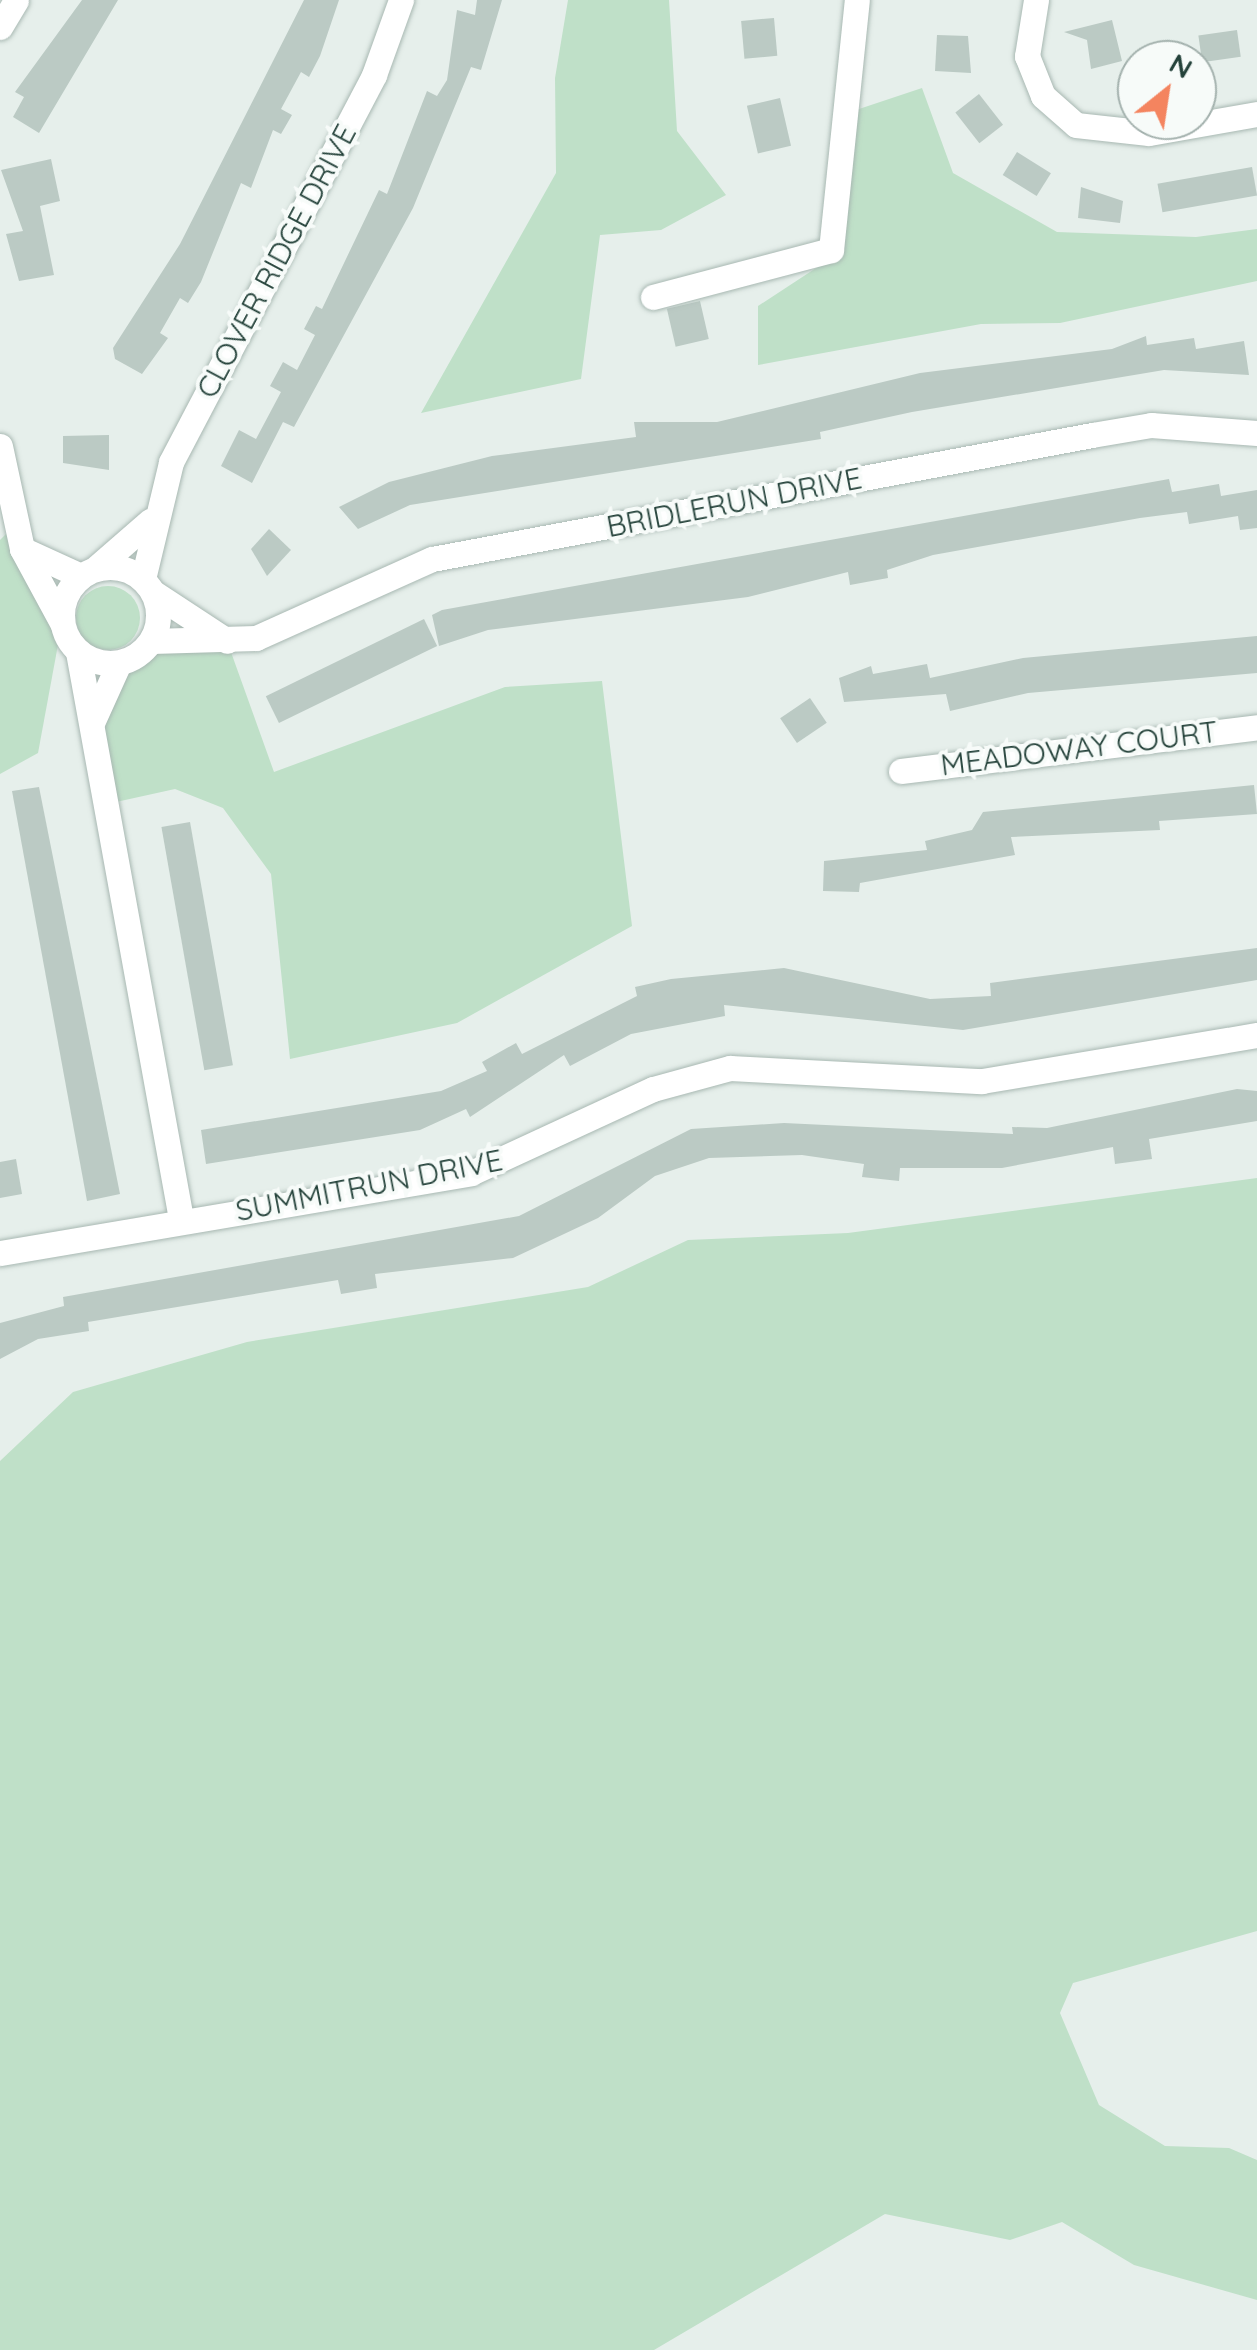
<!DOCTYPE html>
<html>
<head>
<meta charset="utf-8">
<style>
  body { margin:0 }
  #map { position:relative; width:1257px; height:2350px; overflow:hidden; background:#e6efeb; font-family:Quicksand,sans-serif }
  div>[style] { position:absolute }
  .green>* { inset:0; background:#bfe0c8 }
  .round { border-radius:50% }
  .building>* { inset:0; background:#bbcac4; transform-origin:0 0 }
  .roads { filter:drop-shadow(0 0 2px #a8b8b2) drop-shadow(0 0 2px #a8b8b2) }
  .street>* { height:25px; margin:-12.5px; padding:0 12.5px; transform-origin:12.5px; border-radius:12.5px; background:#fff }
  .street>.ring { margin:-12.5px; padding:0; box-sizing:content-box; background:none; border:25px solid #fff; border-radius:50% }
  span { translate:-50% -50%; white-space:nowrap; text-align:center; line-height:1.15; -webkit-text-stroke:8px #f7fbf9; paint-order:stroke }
  .street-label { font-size:30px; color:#24423a }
  .north { position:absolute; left:1117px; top:40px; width:100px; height:100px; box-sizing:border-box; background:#f7fbf9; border:2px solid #a3b1ad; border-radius:50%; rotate:30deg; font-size:28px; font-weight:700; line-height:40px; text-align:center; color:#24423a }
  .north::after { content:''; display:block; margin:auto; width:35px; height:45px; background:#f4845f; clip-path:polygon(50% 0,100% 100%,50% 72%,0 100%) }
</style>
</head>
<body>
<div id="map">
  <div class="green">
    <i style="clip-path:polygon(568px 0,669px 0,677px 131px,726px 195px,661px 230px,600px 235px,581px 379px,421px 413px,556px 173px,555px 78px)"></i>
    <i style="clip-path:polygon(922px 88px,953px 173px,1057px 232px,1196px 237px,1257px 229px,1257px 281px,1060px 323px,981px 324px,758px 365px,758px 306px,842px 251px,856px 110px)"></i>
    <i style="clip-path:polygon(16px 524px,62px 623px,38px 753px,0 774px,0 540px)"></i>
    <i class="round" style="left:76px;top:586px;width:64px;height:64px"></i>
    <i style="clip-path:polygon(151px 641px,227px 641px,274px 772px,505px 687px,602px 681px,632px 926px,457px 1023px,290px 1059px,271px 874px,223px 808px,175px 789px,107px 804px,92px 723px,119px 663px)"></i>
    <i style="clip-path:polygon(1257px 1178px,1257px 1931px,1073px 1983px,1060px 2013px,1099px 2105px,1165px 2146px,1229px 2148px,1257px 2160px,1257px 2300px,1134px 2265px,1062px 2222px,1010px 2240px,885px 2214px,654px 2350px,0 2350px,0 1461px,73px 1392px,247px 1342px,588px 1287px,688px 1240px,848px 1233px)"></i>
  </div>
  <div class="building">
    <i style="clip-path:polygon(82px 0,118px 0,39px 133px,13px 117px,24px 97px,15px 92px)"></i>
    <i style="clip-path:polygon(304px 0,339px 0,320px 56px,309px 77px,301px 72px,281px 109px,292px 115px,281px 134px,273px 130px,251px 188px,241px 183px,201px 282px,188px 303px,180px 298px,160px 333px,168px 338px,142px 374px,115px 359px,113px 348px,180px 244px)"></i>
    <i style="clip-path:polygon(477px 0,502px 0,481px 70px,471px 67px,413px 208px,294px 427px,283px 422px,252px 483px,221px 466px,239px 430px,256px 439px,281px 392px,270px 386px,283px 362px,297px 370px,315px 335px,304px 329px,316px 306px,322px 309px,379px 190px,387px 194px,427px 91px,437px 96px,447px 80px,457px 10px,475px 15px)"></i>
    <i style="left:774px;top:18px;width:38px;height:33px;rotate:85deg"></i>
    <i style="clip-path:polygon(1112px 20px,1122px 61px,1091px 69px,1087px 40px,1064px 32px)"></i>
    <i style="left:1237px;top:30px;width:27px;height:39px;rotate:82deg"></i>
    <i style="clip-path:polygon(937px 35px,968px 36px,971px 73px,935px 71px)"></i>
    <i style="left:979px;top:94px;width:39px;height:30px;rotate:52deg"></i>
    <i style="left:780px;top:98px;width:49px;height:34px;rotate:77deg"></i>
    <i style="left:1017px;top:152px;width:40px;height:27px;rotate:32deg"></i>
    <i style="clip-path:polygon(51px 159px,60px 201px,40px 206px,54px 275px,19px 281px,6px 234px,23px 231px,1px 170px)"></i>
    <i style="left:1252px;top:167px;width:29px;height:96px;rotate:80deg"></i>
    <i style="clip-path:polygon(1081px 187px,1123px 201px,1120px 223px,1078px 218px)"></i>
    <i style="left:700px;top:301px;width:39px;height:34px;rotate:77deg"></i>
    <i style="clip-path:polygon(1146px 336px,1147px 345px,1194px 338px,1196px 349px,1244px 341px,1249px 375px,1164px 370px,912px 412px,820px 432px,821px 439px,410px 505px,358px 529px,339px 507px,389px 482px,492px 456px,636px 437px,634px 422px,717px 422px,920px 373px,1112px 349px)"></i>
    <i style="clip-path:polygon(109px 435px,109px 470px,63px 463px,63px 436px)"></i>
    <i style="clip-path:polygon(1169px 479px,1172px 492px,1219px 484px,1221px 496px,1257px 490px,1257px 528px,1240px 530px,1238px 516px,1189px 524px,1187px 512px,1140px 518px,933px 555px,887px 570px,888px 578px,850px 585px,848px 572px,748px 597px,488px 630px,439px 646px,432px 615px,442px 610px)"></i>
    <i style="clip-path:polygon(269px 529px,291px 550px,267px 576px,251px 549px)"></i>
    <i style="left:424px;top:619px;width:30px;height:176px;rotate:64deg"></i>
    <i style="clip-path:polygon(1257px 636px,1257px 673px,1028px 693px,950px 711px,946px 694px,844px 702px,839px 678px,871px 666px,873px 674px,927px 664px,930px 678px,1023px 658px)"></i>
    <i style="left:810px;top:698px;width:30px;height:36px;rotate:56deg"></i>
    <i style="clip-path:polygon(1254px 785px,1257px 814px,1159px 821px,1160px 830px,1011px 837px,1015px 855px,860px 883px,859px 892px,823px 891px,824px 861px,927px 850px,925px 841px,972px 830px,983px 812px)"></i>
    <i style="clip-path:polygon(39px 787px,120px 1194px,87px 1201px,12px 791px)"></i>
    <i style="left:190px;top:822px;width:247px;height:29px;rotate:80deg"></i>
    <i style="clip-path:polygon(1257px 948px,1257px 980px,963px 1030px,724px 1005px,725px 1016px,631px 1034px,570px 1066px,564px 1055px,470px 1117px,466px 1109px,420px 1130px,206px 1164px,201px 1130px,441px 1091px,487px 1071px,482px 1062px,516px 1043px,522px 1054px,637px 996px,635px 987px,671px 979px,784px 968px,930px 999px,991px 996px,990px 983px)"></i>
    <i style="clip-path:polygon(1237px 1089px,1257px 1091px,1257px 1121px,1149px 1139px,1152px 1159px,1115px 1164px,1113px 1147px,1002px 1168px,900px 1168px,899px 1181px,862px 1177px,864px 1164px,802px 1155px,709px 1158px,655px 1176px,598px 1218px,513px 1258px,375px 1274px,377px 1288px,341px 1294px,338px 1280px,88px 1322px,89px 1331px,38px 1339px,0 1359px,0 1323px,64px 1306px,63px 1297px,519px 1216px,691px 1129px,784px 1123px,1013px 1134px,1012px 1127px,1047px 1128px)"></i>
    <i style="clip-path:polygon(16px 1159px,22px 1194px,0 1198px,0 1162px)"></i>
  </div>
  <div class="roads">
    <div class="street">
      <i style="left:1036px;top:0;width:57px;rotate:99.1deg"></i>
      <i style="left:1027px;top:56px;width:43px;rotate:68.2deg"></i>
      <i style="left:1043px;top:96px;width:44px;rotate:41.3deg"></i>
      <i style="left:1076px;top:125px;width:73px;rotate:6.3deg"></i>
      <i style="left:1149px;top:133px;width:110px;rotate:-10deg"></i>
      <i style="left:0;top:27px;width:31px;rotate:-59deg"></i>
      <i style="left:653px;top:297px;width:184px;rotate:-14.8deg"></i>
      <i style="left:831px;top:250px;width:251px;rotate:-84.1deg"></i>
      <i style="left:0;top:446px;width:105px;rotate:77.9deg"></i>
      <i style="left:22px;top:549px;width:84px;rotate:61.6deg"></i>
      <i style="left:22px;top:549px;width:65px;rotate:24.6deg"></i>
      <i class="ring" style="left:62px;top:567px;width:71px;height:71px"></i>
      <i style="left:96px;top:568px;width:72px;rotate:-41deg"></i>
      <i style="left:143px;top:579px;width:120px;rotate:-76.5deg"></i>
      <i style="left:171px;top:462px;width:437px;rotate:-62.3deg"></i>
      <i style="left:374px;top:75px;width:80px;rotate:-70.2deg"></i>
      <i style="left:154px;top:593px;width:87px;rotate:33.3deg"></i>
      <i style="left:151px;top:641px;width:105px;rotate:-1.6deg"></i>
      <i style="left:256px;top:638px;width:193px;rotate:-24.2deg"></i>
      <i style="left:432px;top:559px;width:672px;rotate:-10.64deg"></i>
      <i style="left:1092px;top:435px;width:60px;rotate:-9.6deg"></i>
      <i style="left:1151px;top:425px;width:106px;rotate:4.3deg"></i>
      <i style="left:78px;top:652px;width:576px;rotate:79.7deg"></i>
      <i style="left:92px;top:723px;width:66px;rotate:-65.8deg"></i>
      <i style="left:901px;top:771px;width:359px;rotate:-7deg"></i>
      <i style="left:0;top:1253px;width:478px;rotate:-9.6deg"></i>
      <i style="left:471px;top:1173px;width:200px;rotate:-24.8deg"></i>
      <i style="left:653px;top:1089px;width:80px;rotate:-15.3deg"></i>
      <i style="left:730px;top:1068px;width:252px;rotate:3deg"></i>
      <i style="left:982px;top:1081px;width:279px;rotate:-9.5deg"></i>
    </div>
  </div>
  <div class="street-label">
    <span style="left:276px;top:261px;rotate:-62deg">CLOVER RIDGE DRIVE</span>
    <span style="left:734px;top:502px;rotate:-11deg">BRIDLERUN DRIVE</span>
    <span style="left:1079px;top:748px;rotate:-7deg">MEADOWAY COURT</span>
    <span style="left:369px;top:1185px;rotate:-11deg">SUMMITRUN DRIVE</span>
  </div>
  <div class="north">N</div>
</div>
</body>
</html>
